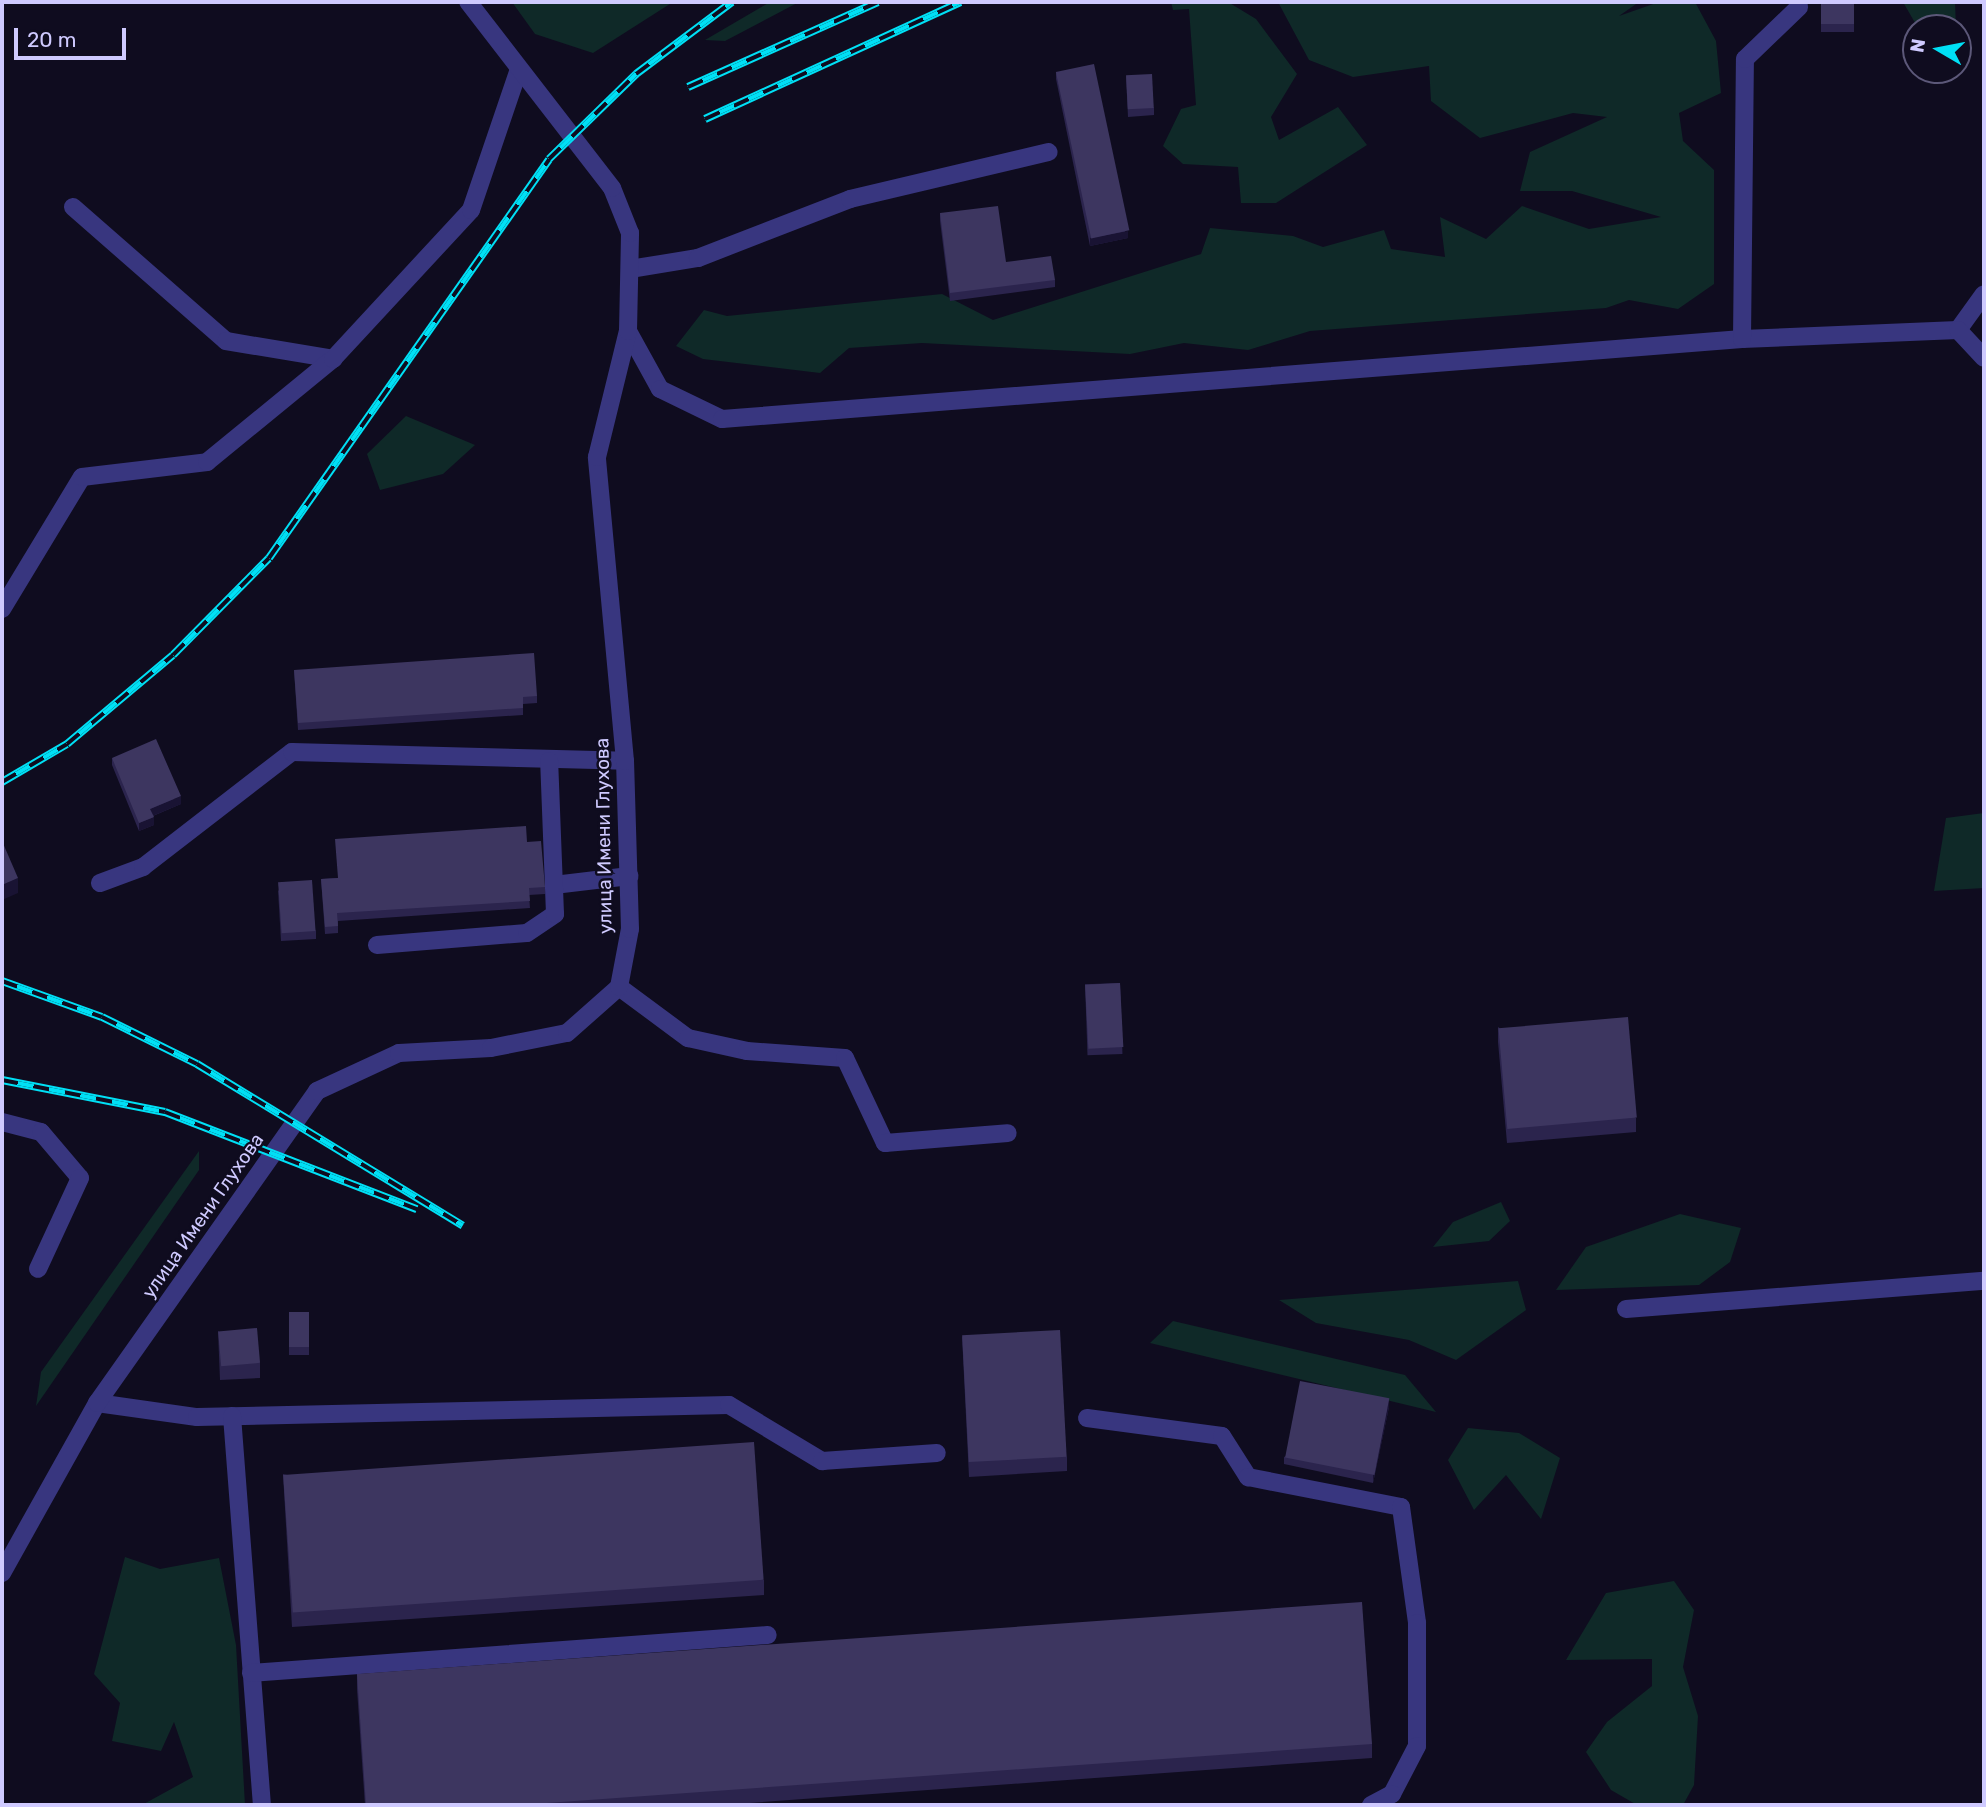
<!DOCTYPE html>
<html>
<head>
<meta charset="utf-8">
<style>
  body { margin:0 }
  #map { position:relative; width:1986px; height:1807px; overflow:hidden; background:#0f0c1f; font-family:Rubik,sans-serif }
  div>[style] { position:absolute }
  .green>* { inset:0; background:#0f2928 }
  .service>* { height:18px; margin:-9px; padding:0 9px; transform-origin:9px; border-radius:9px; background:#38367f }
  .minor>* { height:18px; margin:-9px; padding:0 9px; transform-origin:9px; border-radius:9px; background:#38367f }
  .rail>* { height:8px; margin-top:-4px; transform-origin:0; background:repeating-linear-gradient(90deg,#0f0c1f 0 16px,#00e0f5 0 32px); box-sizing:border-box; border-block:2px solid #00e0f5 }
  .wall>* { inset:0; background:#2b244d; transform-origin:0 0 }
  .shaded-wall>* { inset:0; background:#191333 }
  .building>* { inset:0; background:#3d3660; transform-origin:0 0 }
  span { translate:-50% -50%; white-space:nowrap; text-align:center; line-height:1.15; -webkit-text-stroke:5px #0f0c1f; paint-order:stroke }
  .street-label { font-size:19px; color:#cfcaff }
  .frame { position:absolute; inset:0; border:4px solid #cfcaff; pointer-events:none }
  .north { position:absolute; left:1902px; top:14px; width:70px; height:70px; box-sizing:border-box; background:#0f0c1f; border:2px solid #5c5879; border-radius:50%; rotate:280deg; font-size:19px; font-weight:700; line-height:28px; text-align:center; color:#cfcaff }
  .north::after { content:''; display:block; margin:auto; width:24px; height:32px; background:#00e0f5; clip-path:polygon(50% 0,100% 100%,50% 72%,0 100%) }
  .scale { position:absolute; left:14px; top:28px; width:112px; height:32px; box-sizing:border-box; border:4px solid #cfcaff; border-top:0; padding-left:9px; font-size:21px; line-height:24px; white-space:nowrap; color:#cfcaff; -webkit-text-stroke:5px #0f0c1f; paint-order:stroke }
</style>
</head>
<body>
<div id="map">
  <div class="green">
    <i style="clip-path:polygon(512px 2px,673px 2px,593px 53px,535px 34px)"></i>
    <i style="clip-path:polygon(770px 2px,799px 2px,725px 41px,705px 40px)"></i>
    <i style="clip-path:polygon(1171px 2px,1228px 2px,1256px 19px,1297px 74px,1271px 117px,1279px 140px,1338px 107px,1367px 145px,1276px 203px,1241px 203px,1238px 167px,1183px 164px,1163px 146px,1181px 109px,1196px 105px,1189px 9px,1173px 10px)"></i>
    <i style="clip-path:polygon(1278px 2px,1639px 2px,1619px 16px,1659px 2px,1695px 2px,1716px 41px,1721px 93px,1679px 113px,1683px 141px,1714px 170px,1714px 284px,1678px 309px,1629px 300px,1606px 308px,1310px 331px,1248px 350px,1184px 343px,1130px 354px,922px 343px,849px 348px,820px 373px,703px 359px,676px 346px,704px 310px,727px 316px,942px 294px,993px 320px,1201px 254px,1210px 228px,1293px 236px,1323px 247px,1384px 230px,1391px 249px,1445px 257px,1440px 217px,1486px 239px,1522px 206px,1589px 229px,1661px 217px,1572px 191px,1520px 191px,1530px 152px,1607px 117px,1573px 113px,1480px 138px,1431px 101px,1429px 66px,1353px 77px,1309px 60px)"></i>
    <i style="clip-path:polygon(1903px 2px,1955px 2px,1956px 28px,1918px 28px)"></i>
    <i style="clip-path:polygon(406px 416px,475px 445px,443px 474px,380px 490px,367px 454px)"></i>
    <i style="clip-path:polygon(1984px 813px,1984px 888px,1934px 891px,1946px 818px)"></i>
    <i style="clip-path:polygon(199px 1151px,199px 1170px,36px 1406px,41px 1372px)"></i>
    <i style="clip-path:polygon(1501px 1202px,1510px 1221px,1489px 1241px,1433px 1247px,1453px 1222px)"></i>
    <i style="clip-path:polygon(1680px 1214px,1741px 1228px,1730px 1262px,1699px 1285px,1556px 1290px,1586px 1247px)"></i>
    <i style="clip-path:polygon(1518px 1281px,1526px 1310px,1456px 1360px,1409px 1340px,1316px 1323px,1279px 1300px)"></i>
    <i style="clip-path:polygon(1173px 1321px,1405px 1375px,1436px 1412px,1150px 1343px)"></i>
    <i style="clip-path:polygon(1468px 1428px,1519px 1433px,1560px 1458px,1541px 1519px,1506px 1475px,1474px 1510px,1448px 1460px)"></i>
    <i style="clip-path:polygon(125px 1557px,160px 1569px,219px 1558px,236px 1645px,245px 1805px,142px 1805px,193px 1777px,174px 1722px,161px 1751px,112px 1741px,120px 1703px,94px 1674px)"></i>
    <i style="clip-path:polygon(1674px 1581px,1694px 1610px,1683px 1667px,1698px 1716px,1694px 1785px,1683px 1805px,1637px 1805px,1611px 1790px,1586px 1752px,1607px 1722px,1652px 1686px,1652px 1659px,1566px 1660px,1606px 1593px)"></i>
  </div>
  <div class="service">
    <i style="left:73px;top:207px;width:203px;rotate:41.2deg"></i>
    <i style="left:226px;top:341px;width:109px;rotate:9.5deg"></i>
    <i style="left:630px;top:269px;width:69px;rotate:-9.2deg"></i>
    <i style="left:698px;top:258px;width:163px;rotate:-21.2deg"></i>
    <i style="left:850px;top:199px;width:204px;rotate:-13.3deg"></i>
    <i style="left:1958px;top:330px;width:44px;rotate:-54.2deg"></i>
    <i style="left:628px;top:331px;width:66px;rotate:61.1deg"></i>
    <i style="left:660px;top:389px;width:69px;rotate:25.8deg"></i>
    <i style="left:722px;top:419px;width:1023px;rotate:-4.48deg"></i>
    <i style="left:1742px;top:339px;width:216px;rotate:-2.4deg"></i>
    <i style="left:1958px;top:330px;width:38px;rotate:47deg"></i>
    <i style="left:1742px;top:339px;width:280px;rotate:-89.4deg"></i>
    <i style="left:1745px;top:59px;width:75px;rotate:-43.9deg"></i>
    <i style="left:2px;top:609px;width:154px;rotate:-58.8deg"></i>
    <i style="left:82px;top:477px;width:126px;rotate:-6.8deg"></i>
    <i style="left:207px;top:462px;width:163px;rotate:-39.3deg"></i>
    <i style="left:333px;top:359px;width:203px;rotate:-47.2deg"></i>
    <i style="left:471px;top:210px;width:149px;rotate:-71.2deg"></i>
    <i style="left:100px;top:883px;width:46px;rotate:-20.4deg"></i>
    <i style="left:143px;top:867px;width:188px;rotate:-37.7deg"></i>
    <i style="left:292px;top:752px;width:333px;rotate:1.5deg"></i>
    <i style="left:554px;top:885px;width:76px;rotate:-6.8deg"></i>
    <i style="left:377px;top:945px;width:150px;rotate:-4.6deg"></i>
    <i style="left:527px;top:933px;width:34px;rotate:-34deg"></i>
    <i style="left:555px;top:914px;width:153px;rotate:-92.2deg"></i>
    <i style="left:619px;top:987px;width:86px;rotate:36.5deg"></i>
    <i style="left:688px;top:1038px;width:60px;rotate:12.4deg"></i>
    <i style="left:747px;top:1051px;width:98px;rotate:4.1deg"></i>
    <i style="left:845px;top:1058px;width:94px;rotate:64.8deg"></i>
    <i style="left:885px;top:1143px;width:123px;rotate:-4.6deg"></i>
    <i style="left:2px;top:1122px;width:40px;rotate:14.4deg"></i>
    <i style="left:41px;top:1132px;width:60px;rotate:49.7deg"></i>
    <i style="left:80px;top:1178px;width:100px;rotate:114.8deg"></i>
    <i style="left:1626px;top:1309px;width:359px;rotate:-4.5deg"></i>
    <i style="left:97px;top:1403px;width:101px;rotate:8deg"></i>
    <i style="left:197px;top:1417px;width:532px;rotate:-1.29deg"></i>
    <i style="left:729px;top:1405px;width:109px;rotate:31.1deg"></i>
    <i style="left:822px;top:1461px;width:115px;rotate:-4deg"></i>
    <i style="left:232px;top:1416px;width:390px;rotate:85.6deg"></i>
    <i style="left:1087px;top:1418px;width:136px;rotate:7.6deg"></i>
    <i style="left:1222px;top:1436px;width:49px;rotate:57.6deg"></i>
    <i style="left:1248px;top:1477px;width:156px;rotate:11.1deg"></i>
    <i style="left:1401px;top:1507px;width:117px;rotate:82.1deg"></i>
    <i style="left:1417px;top:1623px;width:123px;rotate:90deg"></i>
    <i style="left:1417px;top:1746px;width:54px;rotate:117.5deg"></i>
    <i style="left:1392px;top:1794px;width:24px;rotate:152deg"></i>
    <i style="left:251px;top:1673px;width:518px;rotate:-4.2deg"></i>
  </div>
  <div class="minor">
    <i style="left:2px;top:1573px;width:195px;rotate:-60.8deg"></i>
    <i style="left:97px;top:1403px;width:382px;rotate:-54.8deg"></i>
    <i style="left:317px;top:1091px;width:90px;rotate:-24.9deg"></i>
    <i style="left:399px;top:1053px;width:92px;rotate:-3.1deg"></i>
    <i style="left:491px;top:1048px;width:77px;rotate:-11.2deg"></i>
    <i style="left:567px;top:1033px;width:69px;rotate:-41.5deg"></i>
    <i style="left:619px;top:987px;width:59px;rotate:-79.3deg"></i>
    <i style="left:630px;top:929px;width:168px;rotate:-91.7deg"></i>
    <i style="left:625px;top:761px;width:305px;rotate:-95.3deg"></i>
    <i style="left:597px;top:457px;width:130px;rotate:-76.2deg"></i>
    <i style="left:628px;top:331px;width:98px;rotate:-88.8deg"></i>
    <i style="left:630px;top:233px;width:48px;rotate:-111.8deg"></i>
    <i style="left:612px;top:188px;width:235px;rotate:-127.7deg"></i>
  </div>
  <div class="rail">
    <i style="left:688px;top:87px;width:208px;rotate:-24.1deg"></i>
    <i style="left:705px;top:119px;width:281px;rotate:-24.6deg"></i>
    <i style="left:2px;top:782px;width:75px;rotate:-30.3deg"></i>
    <i style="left:67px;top:744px;width:138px;rotate:-40deg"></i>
    <i style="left:173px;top:655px;width:136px;rotate:-45.3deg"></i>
    <i style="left:269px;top:558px;width:487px;rotate:-54.9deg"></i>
    <i style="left:549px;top:159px;width:122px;rotate:-44.3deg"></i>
    <i style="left:636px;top:74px;width:120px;rotate:-36.9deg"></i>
    <i style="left:2px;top:981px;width:106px;rotate:19.8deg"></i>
    <i style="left:102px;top:1017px;width:106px;rotate:26.3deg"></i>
    <i style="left:197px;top:1064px;width:311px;rotate:31.3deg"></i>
    <i style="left:2px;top:1080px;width:166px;rotate:11.1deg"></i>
    <i style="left:165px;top:1112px;width:270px;rotate:21.1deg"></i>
  </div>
  <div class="wall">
    <i style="left:1821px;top:2px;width:33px;height:30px"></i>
    <i style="clip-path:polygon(1056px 72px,1128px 238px,1090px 246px,1056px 79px)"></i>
    <i style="clip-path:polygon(1126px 76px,1154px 108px,1154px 115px,1128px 117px)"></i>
    <i style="clip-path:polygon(940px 213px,1006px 262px,1055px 280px,1055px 287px,950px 301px,940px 221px)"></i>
    <i style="clip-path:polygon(294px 670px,537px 696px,537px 703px,523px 704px,523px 715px,298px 730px)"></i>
    <i style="clip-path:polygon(112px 758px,181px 804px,153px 816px,154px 825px,139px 831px,112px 765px)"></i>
    <i style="clip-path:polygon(527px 842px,545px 887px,545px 894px,529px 895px,530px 908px,338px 921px,338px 933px,325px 934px,321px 879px,337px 878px)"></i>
    <i style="clip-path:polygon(278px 890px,316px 931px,316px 939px,281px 941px)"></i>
    <i style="left:1120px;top:983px;width:71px;height:35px;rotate:88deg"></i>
    <i style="clip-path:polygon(1498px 1027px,1636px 1118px,1636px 1132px,1507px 1143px,1498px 1042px)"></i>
    <i style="left:309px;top:1312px;width:43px;height:20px;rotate:90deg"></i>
    <i style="clip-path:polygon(218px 1331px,260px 1363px,260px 1378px,220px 1380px)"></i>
    <i style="clip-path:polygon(962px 1336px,1067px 1457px,1067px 1471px,969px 1477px)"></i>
    <i style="clip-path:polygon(1389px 1407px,1373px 1483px,1284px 1464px,1284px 1457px)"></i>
    <i style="clip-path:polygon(283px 1474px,764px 1580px,764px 1595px,292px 1627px)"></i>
    <i style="clip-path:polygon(357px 1674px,1372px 1744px,1372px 1758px,721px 1805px,365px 1805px,357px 1689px)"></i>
  </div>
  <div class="shaded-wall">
    <i style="clip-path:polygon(1128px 231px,1128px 238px,1090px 246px,1090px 238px)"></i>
    <i style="clip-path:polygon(181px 796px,181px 804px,150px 817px,150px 809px)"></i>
    <i style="clip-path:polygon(154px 817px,154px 825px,139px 831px,139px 823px)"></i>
    <i style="clip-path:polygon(18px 878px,18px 893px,2px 900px,2px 885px)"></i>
    <i style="clip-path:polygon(1389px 1399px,1389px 1407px,1373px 1483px,1373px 1475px)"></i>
  </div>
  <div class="building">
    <i style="left:1821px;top:2px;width:33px;height:22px"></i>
    <i style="left:1094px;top:64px;width:170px;height:39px;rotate:78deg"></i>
    <i style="left:1152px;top:74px;width:34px;height:26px;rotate:87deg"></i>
    <i style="clip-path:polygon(998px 206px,1006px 262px,1051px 256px,1055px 280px,950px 293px,940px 213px)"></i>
    <i style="clip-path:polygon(534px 653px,537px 696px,523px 697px,523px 708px,298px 723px,294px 670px)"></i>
    <i style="clip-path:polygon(156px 739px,181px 796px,150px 809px,154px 817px,139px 823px,112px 758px)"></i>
    <i style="clip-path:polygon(526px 826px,527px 842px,541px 841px,545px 887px,529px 888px,530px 901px,337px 913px,338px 926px,325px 927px,321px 879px,338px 878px,335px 839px)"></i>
    <i style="clip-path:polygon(2px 841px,18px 878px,2px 885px)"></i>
    <i style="left:312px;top:880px;width:51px;height:34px;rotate:86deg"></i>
    <i style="left:1120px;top:983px;width:64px;height:35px;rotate:87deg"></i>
    <i style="left:1628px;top:1017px;width:101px;height:130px;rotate:85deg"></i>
    <i style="left:309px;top:1312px;width:35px;height:20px;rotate:90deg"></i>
    <i style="left:257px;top:1328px;width:35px;height:39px;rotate:85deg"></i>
    <i style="left:1060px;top:1330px;width:127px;height:98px;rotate:87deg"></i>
    <i style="left:1300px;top:1381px;width:91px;height:78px;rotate:11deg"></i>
    <i style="left:754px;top:1442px;width:138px;height:472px;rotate:86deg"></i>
    <i style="clip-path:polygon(1362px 1602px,1372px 1744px,519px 1805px,366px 1805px,357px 1674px)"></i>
  </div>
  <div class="street-label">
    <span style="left:604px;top:836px;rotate:-91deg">улица Имени Глухова</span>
    <span style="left:203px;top:1216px;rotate:-55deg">улица Имени Глухова</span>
  </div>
  <div class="frame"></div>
  <div class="north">N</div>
  <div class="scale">20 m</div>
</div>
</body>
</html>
